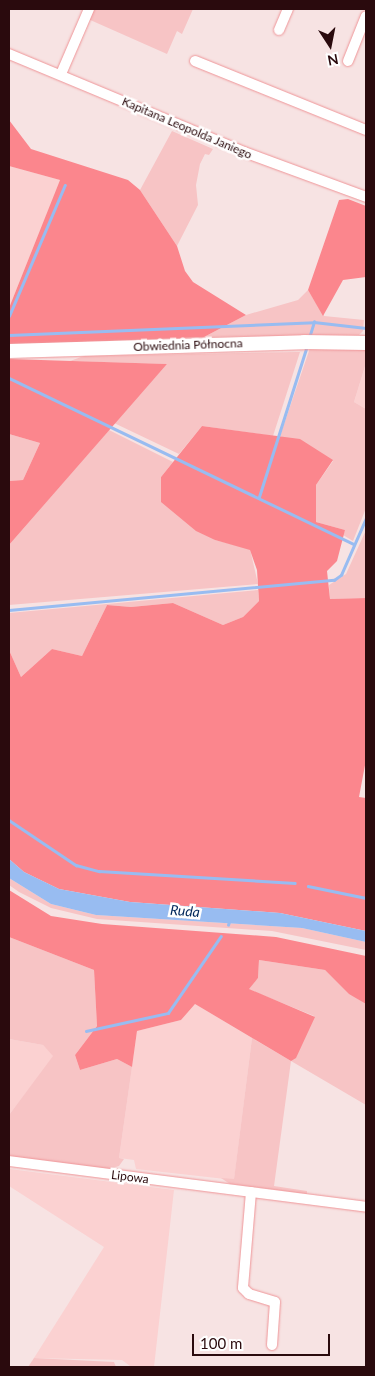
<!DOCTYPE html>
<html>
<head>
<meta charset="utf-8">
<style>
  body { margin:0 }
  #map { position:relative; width:375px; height:1376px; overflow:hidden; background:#f7e3e3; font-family:Lato,sans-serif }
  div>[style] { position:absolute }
  .built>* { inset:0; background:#fbd1d1 }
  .green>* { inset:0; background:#f7c4c5 }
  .forest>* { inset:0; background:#fb868d }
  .water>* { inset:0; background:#98bcf1 }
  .stream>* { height:2.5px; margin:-1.25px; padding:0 1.25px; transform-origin:1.25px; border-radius:1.25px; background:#98bcf1 }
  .roads { filter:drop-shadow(0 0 1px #ef9598) drop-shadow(0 0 1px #ef9598) }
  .street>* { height:10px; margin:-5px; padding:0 5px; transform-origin:5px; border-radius:5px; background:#fff }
  .secondary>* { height:14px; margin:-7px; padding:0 7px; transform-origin:7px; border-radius:7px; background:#fff }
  span { translate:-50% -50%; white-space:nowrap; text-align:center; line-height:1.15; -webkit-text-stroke:5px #fff; paint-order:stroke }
  .street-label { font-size:12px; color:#2a0a0d }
  .water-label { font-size:14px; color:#00275b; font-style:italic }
  .frame { position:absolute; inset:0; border:10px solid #2a0a0d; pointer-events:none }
  .north { position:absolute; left:305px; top:20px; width:50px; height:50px; -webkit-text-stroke:4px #fff; paint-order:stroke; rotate:169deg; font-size:14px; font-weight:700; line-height:20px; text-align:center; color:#2a0a0d }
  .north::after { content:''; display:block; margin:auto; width:18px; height:22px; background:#2a0a0d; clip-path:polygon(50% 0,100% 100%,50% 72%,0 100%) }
  .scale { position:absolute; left:192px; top:1334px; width:138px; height:22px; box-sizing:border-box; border:2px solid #2a0a0d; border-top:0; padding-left:6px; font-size:15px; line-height:18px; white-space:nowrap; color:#2a0a0d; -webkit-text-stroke:4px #fff; paint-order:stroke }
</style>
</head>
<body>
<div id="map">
  <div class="built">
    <i style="clip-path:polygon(9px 166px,60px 180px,9px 308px)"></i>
    <i style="clip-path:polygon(366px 363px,366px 409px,354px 402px)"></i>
    <i style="clip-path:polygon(195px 1004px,252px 1038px,234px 1180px,136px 1169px,134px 1160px,119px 1158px,137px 1031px,181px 1020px)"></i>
    <i style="clip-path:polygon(9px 1039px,43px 1045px,54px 1056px,9px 1115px)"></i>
    <i style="clip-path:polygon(9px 1169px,174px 1190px,154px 1367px,130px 1366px,122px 1360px,34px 1358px,104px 1247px,9px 1186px)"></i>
  </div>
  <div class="green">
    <i style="clip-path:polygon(92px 9px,193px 9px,182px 34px,177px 31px,167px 54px,88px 19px)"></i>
    <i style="clip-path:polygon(172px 131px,213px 149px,209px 155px,205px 154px,200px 164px,196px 185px,198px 205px,177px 246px,140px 190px)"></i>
    <i style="clip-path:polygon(308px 290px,324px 316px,364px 320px,363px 331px,359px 335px,204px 337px,246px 315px,298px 300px)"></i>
    <i style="clip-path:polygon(310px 348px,366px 349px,366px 363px,354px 402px,366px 409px,366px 508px,353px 541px,343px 535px,345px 530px,316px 522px,316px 485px,333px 461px,280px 436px)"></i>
    <i style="clip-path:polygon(300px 352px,273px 436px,202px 426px,179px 454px,114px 423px,167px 364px,70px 361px,84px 356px)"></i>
    <i style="clip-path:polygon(109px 430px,173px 462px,161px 477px,215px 540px,250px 549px,258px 584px,9px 605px,9px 545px)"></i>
    <i style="clip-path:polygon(9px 434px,40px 443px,23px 480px,9px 481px)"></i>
    <i style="clip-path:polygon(366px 530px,366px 598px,330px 599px,329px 585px,346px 574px)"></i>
    <i style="clip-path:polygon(258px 590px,259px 601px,243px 617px,223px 625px,173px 603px,131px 607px,107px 605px,82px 656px,52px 649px,21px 677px,9px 650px,9px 613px)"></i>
    <i style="clip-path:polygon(9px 878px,51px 904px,96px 915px,302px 928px,366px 942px,366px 950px,272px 931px,97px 919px,51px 908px,19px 892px,9px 885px)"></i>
    <i style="clip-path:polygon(9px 937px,94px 970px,97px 1026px,75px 1055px,80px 1070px,117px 1059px,132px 1067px,119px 1158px,124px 1159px,119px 1166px,108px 1169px,9px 1156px,9px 1115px,53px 1056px,43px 1045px,9px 1039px)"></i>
    <i style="clip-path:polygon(259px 960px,325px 970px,349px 993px,366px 1004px,366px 1105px,291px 1061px,274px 1186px,307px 1191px,307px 1194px,230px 1184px,221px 1178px,234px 1179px,252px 1038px,291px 1061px,314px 1016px,248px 989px,258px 978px)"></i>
    <i style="clip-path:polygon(34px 1358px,114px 1362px,116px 1367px,28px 1367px)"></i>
  </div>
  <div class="forest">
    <i style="clip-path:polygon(9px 120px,31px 149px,128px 180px,140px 190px,177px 246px,185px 271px,193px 282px,246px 315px,204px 337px,9px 345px,9px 308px,60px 180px,9px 166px)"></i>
    <i style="clip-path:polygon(348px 199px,366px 206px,366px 277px,343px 280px,323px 316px,308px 290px,339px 200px)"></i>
    <i style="clip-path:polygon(9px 359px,167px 364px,9px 545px,9px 481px,23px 480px,40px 443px,9px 434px)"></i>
    <i style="clip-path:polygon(202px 426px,300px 439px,333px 460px,316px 485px,316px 522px,345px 530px,337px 561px,327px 571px,330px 599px,366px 598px,366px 760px,359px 797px,366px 798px,366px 931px,280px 913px,130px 902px,59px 889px,24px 872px,9px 859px,9px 650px,21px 677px,52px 649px,82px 656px,107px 605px,131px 607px,173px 603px,223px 625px,243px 617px,259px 601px,257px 570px,250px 550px,215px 540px,196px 531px,161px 502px,161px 477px)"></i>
    <i style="clip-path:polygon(9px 890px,51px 916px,102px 924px,276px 937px,366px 956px,366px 1004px,349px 994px,325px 970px,259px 960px,258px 978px,249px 989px,315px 1017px,296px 1058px,291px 1061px,195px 1004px,181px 1020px,137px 1031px,132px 1067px,117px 1059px,80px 1070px,75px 1055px,97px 1026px,94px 970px,9px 937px)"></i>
  </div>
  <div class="water">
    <i style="clip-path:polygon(9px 859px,24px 872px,59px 889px,130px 902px,280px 913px,366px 931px,366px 942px,302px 928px,96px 915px,51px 904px,9px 878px)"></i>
  </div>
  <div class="stream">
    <i style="left:9px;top:316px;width:142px;rotate:-66.9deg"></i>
    <i style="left:9px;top:335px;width:305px;rotate:-2.4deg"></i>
    <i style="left:314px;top:322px;width:52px;rotate:6.6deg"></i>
    <i style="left:309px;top:338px;width:17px;rotate:-73deg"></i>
    <i style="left:9px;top:378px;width:383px;rotate:25.7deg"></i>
    <i style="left:259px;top:497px;width:158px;rotate:-72.4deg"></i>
    <i style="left:9px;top:610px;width:326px;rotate:-5.3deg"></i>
    <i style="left:334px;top:580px;width:9px;rotate:-36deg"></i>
    <i style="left:341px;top:575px;width:62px;rotate:-66.3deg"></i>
    <i style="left:9px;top:820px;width:81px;rotate:33.9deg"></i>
    <i style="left:76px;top:865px;width:24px;rotate:15deg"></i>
    <i style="left:99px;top:871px;width:196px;rotate:3.5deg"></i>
    <i style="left:308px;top:886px;width:59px;rotate:11.7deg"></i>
    <i style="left:228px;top:925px;width:3px;rotate:-72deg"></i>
    <i style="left:86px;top:1031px;width:84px;rotate:-12.4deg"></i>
    <i style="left:168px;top:1013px;width:93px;rotate:-55.5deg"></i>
  </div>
  <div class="roads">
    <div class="street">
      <i style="left:279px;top:30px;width:23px;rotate:-67deg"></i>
      <i style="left:9px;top:54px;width:255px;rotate:22.6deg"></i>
      <i style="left:244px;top:152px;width:130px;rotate:20.2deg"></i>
      <i style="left:195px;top:61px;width:184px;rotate:22deg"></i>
      <i style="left:348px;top:61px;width:48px;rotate:-68.2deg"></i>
      <i style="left:61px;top:74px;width:71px;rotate:-66.7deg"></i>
      <i style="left:9px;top:1161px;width:360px;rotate:7.3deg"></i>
      <i style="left:251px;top:1192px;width:96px;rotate:94.8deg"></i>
      <i style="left:243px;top:1288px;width:8px;rotate:45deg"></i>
      <i style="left:249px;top:1294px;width:27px;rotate:17deg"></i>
      <i style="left:275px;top:1302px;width:43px;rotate:94deg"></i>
    </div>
    <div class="secondary">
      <i style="left:9px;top:351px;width:295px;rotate:-1.7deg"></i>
      <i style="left:304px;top:342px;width:62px;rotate:0.9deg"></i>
    </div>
  </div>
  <div class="street-label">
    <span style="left:187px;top:128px;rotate:23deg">Kapitana Leopolda Janiego</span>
    <span style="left:188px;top:345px;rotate:-2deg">Obwiednia Północna</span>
    <span style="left:130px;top:1177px;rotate:7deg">Lipowa</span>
  </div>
  <div class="water-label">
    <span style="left:185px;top:911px;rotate:5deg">Ruda</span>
  </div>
  <div class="frame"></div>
  <div class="north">N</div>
  <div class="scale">100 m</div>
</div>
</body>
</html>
